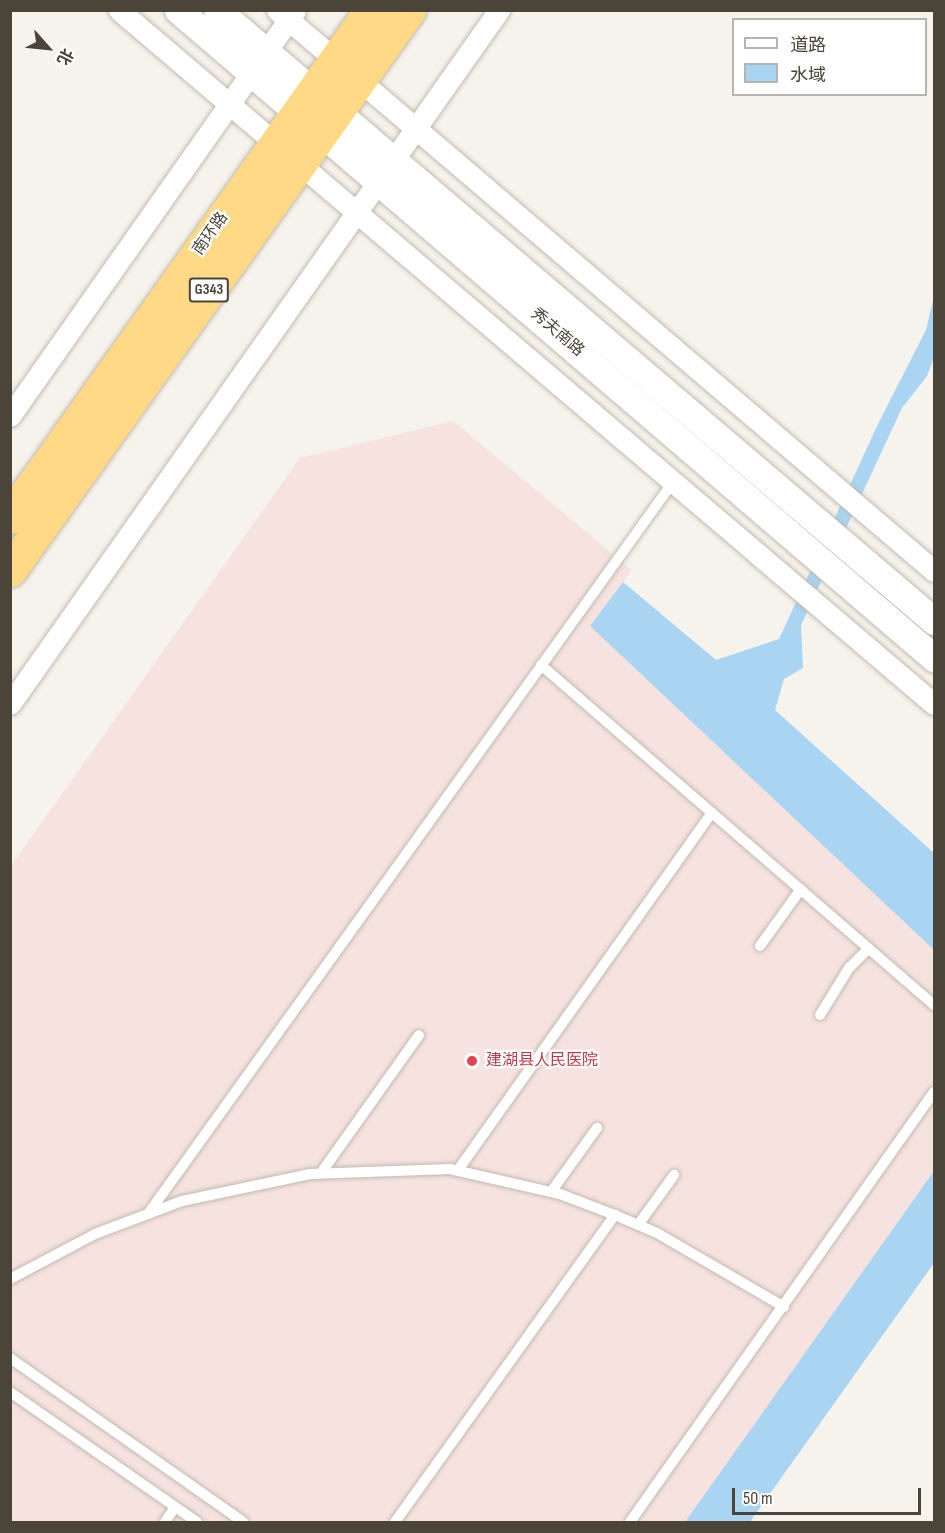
<!DOCTYPE html>
<html>
<head>
<meta charset="utf-8">
<style>
  body { margin:0 }
  #map { position:relative; width:945px; height:1533px; overflow:hidden; background:#f6f3ec; font-family:"Sofia Sans Condensed","Noto Sans SC",sans-serif }
  div>[style] { position:absolute }
  .medical>* { inset:0; background:#f6e3e0 }
  .water>* { inset:0; background:#a9d4f2 }
  .roads { filter:drop-shadow(0 0 2px #c2bbae) drop-shadow(0 0 2px #c2bbae) }
  .service>* { height:10px; margin:-5px; padding:0 5px; transform-origin:5px; border-radius:5px; background:#fff }
  .minor>* { height:21px; margin:-10.5px; padding:0 10.5px; transform-origin:10.5px; border-radius:10.5px; background:#fff }
  .tertiary>* { height:27px; margin:-13.5px; padding:0 13.5px; transform-origin:13.5px; border-radius:13.5px; background:#fff }
  .trunk>* { height:33px; margin:-16.5px; padding:0 16.5px; transform-origin:16.5px; border-radius:16.5px; background:#ffd985 }
  .dots>* { width:16px; height:16px; translate:-50% -50%; box-sizing:border-box; border:3px solid #fff; border-radius:50% }
  span { translate:-50% -50%; white-space:nowrap; text-align:center; line-height:1.15; -webkit-text-stroke:4.5px #fff; paint-order:stroke }
  .shield-label span { padding:2px 4px; background:#fff; border:2px solid; border-radius:4px; -webkit-text-stroke-width:0 }
  .shield-label { font-size:15px; color:#4b4439; font-weight:700 }
  .street-label { font-size:16px; color:#4b4439 }
  .health-label { font-size:16px; color:#be3a42 }
  .left { translate:0 -50%; text-align:left }
  .frame { position:absolute; inset:0; border:12px solid #4b4439; pointer-events:none }
  .legend { position:absolute; left:732px; top:18px; width:195px; height:78px; box-sizing:border-box; background:#fff; border:2px solid #b7b4b0; margin:0; padding:8px 10px; list-style:none; font-size:18px; color:#4b4439 }
  .legend li { display:flex; align-items:center; gap:12px; height:30px }
  .legend b { width:30px; border:2px solid #b7b4b0 }
  .north { position:absolute; left:18px; top:18px; width:60px; height:60px; -webkit-text-stroke:4px #fff; paint-order:stroke; rotate:117deg; font-size:16px; font-weight:700; line-height:24px; text-align:center; color:#4b4439 }
  .north::after { content:''; display:block; margin:auto; width:21px; height:27px; background:#4b4439; clip-path:polygon(50% 0,100% 100%,50% 72%,0 100%) }
  .scale { position:absolute; left:732px; top:1488px; width:189px; height:27px; box-sizing:border-box; border:3px solid #4b4439; border-top:0; padding-left:8px; font-size:18px; line-height:21px; white-space:nowrap; color:#4b4439; -webkit-text-stroke:4px #fff; paint-order:stroke }
</style>
</head>
<body>
<div id="map">
  <div class="medical">
    <i style="clip-path:polygon(453px 421px,632px 570px,590px 626px,934px 950px,934px 1171px,685px 1522px,11px 1522px,11px 866px,300px 458px)"></i>
  </div>
  <div class="water">
    <i style="clip-path:polygon(934px 296px,934px 357px,927px 376px,902px 408px,801px 625px,803px 668px,784px 679px,775px 710px,934px 853px,934px 950px,590px 626px,623px 582px,716px 660px,779px 639px,878px 424px,926px 330px)"></i>
    <i style="clip-path:polygon(934px 1171px,934px 1263px,750px 1522px,685px 1522px)"></i>
  </div>
  <div class="roads">
    <div class="service">
      <i style="left:541px;top:665px;width:520px;rotate:40.86deg"></i>
      <i style="left:760px;top:946px;width:70px;rotate:-54.3deg"></i>
      <i style="left:820px;top:1015px;width:55px;rotate:-58.3deg"></i>
      <i style="left:849px;top:968px;width:28px;rotate:-45deg"></i>
      <i style="left:458px;top:1170px;width:438px;rotate:-54.6deg"></i>
      <i style="left:321px;top:1173px;width:169px;rotate:-54.6deg"></i>
      <i style="left:551px;top:1192px;width:79px;rotate:-54.3deg"></i>
      <i style="left:148px;top:1214px;width:901px;rotate:-54.35deg"></i>
      <i style="left:638px;top:1225px;width:62px;rotate:-54.2deg"></i>
      <i style="left:10px;top:1279px;width:96px;rotate:-27.9deg"></i>
      <i style="left:95px;top:1234px;width:93px;rotate:-20.8deg"></i>
      <i style="left:182px;top:1201px;width:131px;rotate:-11.9deg"></i>
      <i style="left:310px;top:1174px;width:140px;rotate:-2deg"></i>
      <i style="left:450px;top:1169px;width:113px;rotate:12.8deg"></i>
      <i style="left:560px;top:1194px;width:59px;rotate:20.9deg"></i>
      <i style="left:615px;top:1215px;width:46px;rotate:23.2deg"></i>
      <i style="left:657px;top:1233px;width:147px;rotate:30.2deg"></i>
      <i style="left:10px;top:1358px;width:285px;rotate:35.1deg"></i>
      <i style="left:10px;top:1392px;width:228px;rotate:34.8deg"></i>
      <i style="left:165px;top:1522px;width:18px;rotate:-56deg"></i>
      <i style="left:395px;top:1522px;width:378px;rotate:-54.4deg"></i>
      <i style="left:630px;top:1522px;width:527px;rotate:-54.74deg"></i>
    </div>
    <div class="minor">
      <i style="left:119px;top:10px;width:1070px;rotate:40.42deg"></i>
      <i style="left:277px;top:10px;width:864px;rotate:40.49deg"></i>
      <i style="left:10px;top:416px;width:495px;rotate:-54.9deg"></i>
      <i style="left:10px;top:704px;width:849px;rotate:-54.83deg"></i>
    </div>
    <div class="tertiary">
      <i style="left:178px;top:10px;width:996px;rotate:40.6deg"></i>
      <i style="left:217px;top:10px;width:942px;rotate:40.44deg"></i>
    </div>
    <div class="trunk">
      <i style="left:10px;top:517px;width:622px;rotate:-54.55deg"></i>
      <i style="left:10px;top:570px;width:688px;rotate:-54.53deg"></i>
    </div>
  </div>
  <div class="dots">
    <i style="left:472px;top:1061px;background:#e0444e"></i>
  </div>
  <div class="shield-label">
    <span style="left:209px;top:290px">G343</span>
  </div>
  <div class="street-label">
    <span style="left:211px;top:234px;rotate:-55deg">南环路</span>
    <span style="left:557px;top:333px;rotate:41deg">秀夫南路</span>
  </div>
  <div class="health-label">
    <span class="left" style="left:486px;top:1061px">建湖县人民医院</span>
  </div>
  <div class="frame"></div>
  <ul class="legend">
  <li><b style="height:8px;background:#fff"></b>道路</li>
  <li><b style="height:16px;background:#a9d4f2"></b>水域</li>
  </ul>
  <div class="north">北</div>
  <div class="scale">50 m</div>
</div>
</body>
</html>
